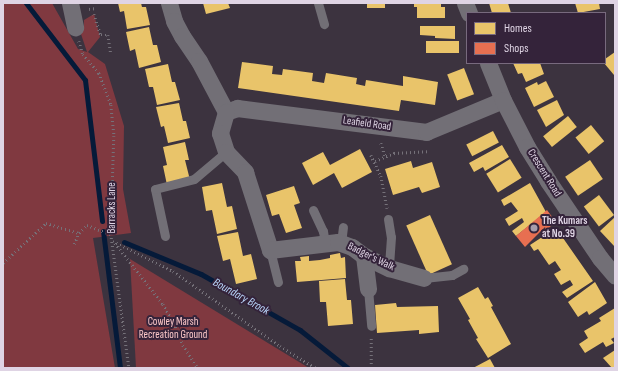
<!DOCTYPE html>
<html>
<head>
<meta charset="utf-8">
<style>
  body { margin:0 }
  #map { position:relative; width:618px; height:371px; overflow:hidden; background:#3c333f; font-family:"Sofia Sans Condensed",sans-serif }
  div>[style] { position:absolute }
  .green>* { inset:0; background:#803940 }
  .homes>* { inset:0; background:#e9c46a; transform-origin:0 0 }
  .shops>* { inset:0; background:#e76f51 }
  .stream>* { height:5px; margin:-2.5px; padding:0 2.5px; transform-origin:2.5px; border-radius:2.5px; background:#051a39 }
  .path>* { height:2.5px; margin-top:-1.25px; transform-origin:0; background:repeating-linear-gradient(90deg,#757179 0 1px,transparent 0 4px) }
  .service>* { height:9px; margin:-4.5px; padding:0 4.5px; transform-origin:4.5px; border-radius:4.5px; background:#726f76 }
  .minor>* { height:17px; margin:-8.5px; padding:0 8.5px; transform-origin:8.5px; border-radius:8.5px; background:#726f76 }
  .dots>* { width:11px; height:11px; translate:-50% -50%; box-sizing:border-box; border:2px solid #34233a; border-radius:50% }
  span { translate:-50% -50%; white-space:nowrap; text-align:center; line-height:1.15; -webkit-text-stroke:4px #34233a; paint-order:stroke }
  .street-label { font-size:11px; color:#dfd4e4 }
  .poi-label { font-size:11px; color:#dfd4e4; font-weight:700 }
  .left { translate:0 -50%; text-align:left }
  .park-label { font-size:11px; color:#fdc8c8 }
  .water-label { font-size:12px; color:#bad7fc; font-style:italic }
  .frame { position:absolute; inset:0; border:4px solid #dfd4e4; pointer-events:none }
  .legend { position:absolute; left:466px; top:12px; width:140px; height:52px; box-sizing:border-box; background:#34233a; border:1px solid #786a7e; margin:0; padding:5px 7px; list-style:none; font-size:12px; color:#dfd4e4 }
  .legend li { display:flex; align-items:center; gap:8px; height:20px }
  .legend b { width:20px; border:1px solid #786a7e }
</style>
</head>
<body>
<div id="map">
  <div class="green">
    <i style="clip-path:polygon(3px 3px,52px 3px,78px 49px,87px 52px,80px 31px,84px 26px,84px 20px,94px 14px,100px 37px,88px 52px,105px 64px,124px 126px,123px 189px,131px 233px,93px 238px,115px 368px,3px 368px)"></i>
    <i style="clip-path:polygon(130px 259px,309px 368px,136px 368px)"></i>
  </div>
  <div class="homes">
    <i style="clip-path:polygon(118px 3px,141px 3px,142px 7px,146px 7px,150px 25px,127px 29px,124px 11px,120px 12px)"></i>
    <i style="clip-path:polygon(203px 3px,228px 3px,230px 8px,206px 14px)"></i>
    <i style="left:367px;top:3px;width:18px;height:5px"></i>
    <i style="clip-path:polygon(414px 3px,441px 3px,441px 7px,445px 7px,445px 18px,417px 18px,417px 7px,414px 7px)"></i>
    <i style="clip-path:polygon(489px 3px,508px 3px,511px 13px,492px 13px)"></i>
    <i style="clip-path:polygon(575px 3px,599px 3px,600px 9px,578px 13px)"></i>
    <i style="clip-path:polygon(420px 26px,455px 26px,455px 39px,435px 38px,435px 36px,420px 35px)"></i>
    <i style="clip-path:polygon(149px 27px,153px 45px,157px 45px,161px 62px,139px 68px,135px 49px,130px 51px,126px 32px)"></i>
    <i style="left:426px;top:41px;width:33px;height:12px"></i>
    <i style="clip-path:polygon(615px 52px,615px 74px,614px 75px,604px 63px,605px 59px)"></i>
    <i style="clip-path:polygon(242px 62px,273px 66px,272px 74px,282px 75px,283px 69px,313px 73px,312px 81px,324px 83px,326px 73px,357px 78px,356px 84px,365px 86px,366px 80px,403px 86px,403px 76px,438px 82px,435px 105px,401px 100px,399px 111px,238px 88px)"></i>
    <i style="clip-path:polygon(513px 63px,540px 63px,544px 74px,526px 82px,522px 73px,518px 74px)"></i>
    <i style="clip-path:polygon(168px 64px,172px 82px,175px 82px,180px 100px,157px 105px,153px 87px,149px 87px,145px 69px)"></i>
    <i style="left:464px;top:68px;width:28px;height:18px;rotate:69deg"></i>
    <i style="clip-path:polygon(546px 81px,554px 97px,534px 107px,525px 88px,537px 82px,538px 85px)"></i>
    <i style="clip-path:polygon(557px 100px,564px 115px,546px 127px,537px 110px)"></i>
    <i style="clip-path:polygon(179px 103px,183px 121px,186px 121px,190px 138px,168px 143px,164px 126px,161px 127px,156px 107px)"></i>
    <i style="left:568px;top:116px;width:14px;height:32px;rotate:51deg"></i>
    <i style="left:591px;top:125px;width:21px;height:20px;rotate:51deg"></i>
    <i style="left:493px;top:131px;width:13px;height:30px;rotate:63deg"></i>
    <i style="clip-path:polygon(185px 142px,189px 160px,185px 160px,190px 180px,167px 185px,163px 166px,167px 165px,163px 147px)"></i>
    <i style="clip-path:polygon(502px 145px,509px 157px,485px 171px,483px 167px,474px 172px,469px 163px)"></i>
    <i style="clip-path:polygon(360px 149px,372px 172px,342px 188px,334px 173px,313px 185px,302px 163px,323px 152px,330px 165px)"></i>
    <i style="left:510px;top:159px;width:22px;height:28px;rotate:58deg"></i>
    <i style="left:590px;top:160px;width:23px;height:30px;rotate:56deg"></i>
    <i style="clip-path:polygon(411px 161px,413px 168px,432px 162px,440px 187px,422px 193px,419px 187px,393px 195px,385px 169px)"></i>
    <i style="clip-path:polygon(222px 183px,227px 207px,232px 206px,237px 229px,217px 234px,212px 210px,206px 211px,202px 187px)"></i>
    <i style="clip-path:polygon(530px 183px,546px 212px,516px 236px,512px 231px,524px 222px,522px 218px,509px 226px,505px 219px,518px 211px,511px 202px,504px 206px,501px 200px)"></i>
    <i style="clip-path:polygon(294px 186px,300px 203px,294px 205px,302px 228px,286px 233px,279px 214px,272px 216px,266px 195px)"></i>
    <i style="left:599px;top:195px;width:25px;height:19px;rotate:53deg"></i>
    <i style="left:430px;top:215px;width:54px;height:26px;rotate:66deg"></i>
    <i style="clip-path:polygon(615px 217px,615px 247px,600px 231px)"></i>
    <i style="clip-path:polygon(556px 228px,593px 281px,567px 298px,562px 292px,573px 285px,570px 280px,561px 285px,554px 274px,561px 270px,555px 261px,549px 265px,538px 249px,534px 251px,530px 245px)"></i>
    <i style="clip-path:polygon(238px 232px,243px 256px,251px 254px,257px 279px,236px 284px,230px 259px,223px 261px,217px 236px)"></i>
    <i style="clip-path:polygon(340px 253px,341px 258px,345px 257px,346px 278px,297px 282px,295px 261px,301px 261px,300px 257px,309px 256px,309px 261px,320px 260px,330px 258px,330px 255px)"></i>
    <i style="clip-path:polygon(345px 279px,347px 300px,351px 300px,353px 324px,328px 326px,326px 302px,320px 302px,319px 281px)"></i>
    <i style="clip-path:polygon(595px 282px,607px 303px,589px 315px,587px 311px,578px 317px,568px 302px)"></i>
    <i style="clip-path:polygon(478px 287px,485px 299px,488px 297px,493px 306px,491px 307px,511px 344px,488px 358px,476px 339px,478px 338px,468px 320px,470px 319px,458px 298px)"></i>
    <i style="clip-path:polygon(396px 303px,397px 307px,438px 306px,439px 332px,419px 334px,419px 330px,377px 333px,375px 305px)"></i>
    <i style="clip-path:polygon(615px 308px,615px 337px,611px 339px,614px 343px,606px 347px,603px 342px,585px 353px,579px 344px,588px 338px,584px 331px,601px 321px,599px 318px)"></i>
    <i style="clip-path:polygon(615px 350px,615px 368px,612px 368px,603px 358px)"></i>
    <i style="clip-path:polygon(490px 359px,495px 368px,473px 368px)"></i>
  </div>
  <div class="shops">
    <i style="clip-path:polygon(547px 210px,556px 222px,546px 230px,545px 227px,525px 247px,516px 236px)"></i>
  </div>
  <div class="stream">
    <i style="left:26px;top:3px;width:97px;rotate:52.5deg"></i>
    <i style="left:85px;top:80px;width:142px;rotate:83.1deg"></i>
    <i style="left:103px;top:231px;width:138px;rotate:82.9deg"></i>
    <i style="left:124px;top:242px;width:83px;rotate:22.6deg"></i>
    <i style="left:201px;top:274px;width:114px;rotate:29.5deg"></i>
    <i style="left:300px;top:330px;width:61px;rotate:38.4deg"></i>
  </div>
  <div class="path">
    <i style="left:89px;top:9px;width:7px;rotate:-8deg"></i>
    <i style="left:94px;top:14px;width:22px;rotate:72deg"></i>
    <i style="left:101px;top:35px;width:7px"></i>
    <i style="left:108px;top:35px;width:19px;rotate:81deg"></i>
    <i style="left:79px;top:41px;width:14px;rotate:73deg"></i>
    <i style="left:83px;top:54px;width:25px;rotate:50deg"></i>
    <i style="left:99px;top:73px;width:34px;rotate:69deg"></i>
    <i style="left:111px;top:105px;width:31px;rotate:84deg"></i>
    <i style="left:114px;top:136px;width:98px;rotate:91.8deg"></i>
    <i style="left:111px;top:234px;width:135px;rotate:82.3deg"></i>
    <i style="left:381px;top:143px;width:13px;rotate:72deg"></i>
    <i style="left:371px;top:155px;width:23px;rotate:65deg"></i>
    <i style="left:381px;top:176px;width:33px;rotate:79deg"></i>
    <i style="left:375px;top:161px;width:21px;rotate:-23deg"></i>
    <i style="left:394px;top:153px;width:33px;rotate:-3deg"></i>
    <i style="left:113px;top:241px;width:67px;rotate:26.6deg"></i>
    <i style="left:173px;top:271px;width:131px;rotate:35deg"></i>
    <i style="left:280px;top:346px;width:42px;rotate:31.4deg"></i>
    <i style="left:115px;top:243px;width:78px;rotate:51.8deg"></i>
    <i style="left:163px;top:304px;width:22px;rotate:60deg"></i>
    <i style="left:174px;top:323px;width:24px;rotate:68deg"></i>
    <i style="left:183px;top:345px;width:27px;rotate:57deg"></i>
    <i style="left:74px;top:244px;width:12px;rotate:-66deg"></i>
    <i style="left:3px;top:263px;width:59px;rotate:-42.9deg"></i>
    <i style="left:46px;top:223px;width:34px;rotate:17deg"></i>
    <i style="left:79px;top:233px;width:11px;rotate:-45deg"></i>
    <i style="left:87px;top:225px;width:26px;rotate:21deg"></i>
    <i style="left:371px;top:368px;width:31px;rotate:-90deg"></i>
  </div>
  <div class="service">
    <i style="left:318px;top:3px;width:22px;rotate:74deg"></i>
    <i style="left:313px;top:210px;width:23px;rotate:65deg"></i>
    <i style="left:323px;top:231px;width:13px;rotate:81deg"></i>
    <i style="left:388px;top:219px;width:18px;rotate:81deg"></i>
    <i style="left:391px;top:237px;width:31px;rotate:94deg"></i>
    <i style="left:165px;top:236px;width:48px;rotate:-102deg"></i>
    <i style="left:155px;top:189px;width:40px;rotate:-14.4deg"></i>
    <i style="left:194px;top:179px;width:42px;rotate:-40.2deg"></i>
    <i style="left:341px;top:243px;width:16px;rotate:-83deg"></i>
    <i style="left:270px;top:250px;width:33px;rotate:76deg"></i>
    <i style="left:424px;top:278px;width:28px;rotate:-6deg"></i>
    <i style="left:452px;top:275px;width:13px;rotate:-29deg"></i>
    <i style="left:368px;top:289px;width:37px;rotate:85deg"></i>
  </div>
  <div class="minor">
    <i style="left:70px;top:3px;width:25px;rotate:78deg"></i>
    <i style="left:169px;top:3px;width:19px;rotate:74deg"></i>
    <i style="left:174px;top:21px;width:17px;rotate:62deg"></i>
    <i style="left:182px;top:36px;width:30px;rotate:56deg"></i>
    <i style="left:199px;top:61px;width:58px;rotate:62.1deg"></i>
    <i style="left:226px;top:112px;width:12px;rotate:-20deg"></i>
    <i style="left:237px;top:108px;width:191px;rotate:7.2deg"></i>
    <i style="left:426px;top:132px;width:83px;rotate:-22.6deg"></i>
    <i style="left:465px;top:3px;width:11px;rotate:68deg"></i>
    <i style="left:488px;top:63px;width:40px;rotate:68deg"></i>
    <i style="left:503px;top:100px;width:53px;rotate:62.9deg"></i>
    <i style="left:527px;top:147px;width:40px;rotate:58deg"></i>
    <i style="left:548px;top:181px;width:93px;rotate:56deg"></i>
    <i style="left:600px;top:258px;width:23px;rotate:50deg"></i>
    <i style="left:226px;top:112px;width:22px;rotate:106deg"></i>
    <i style="left:220px;top:133px;width:20px;rotate:72deg"></i>
    <i style="left:226px;top:152px;width:28px;rotate:46deg"></i>
    <i style="left:245px;top:172px;width:82px;rotate:72.2deg"></i>
    <i style="left:270px;top:250px;width:68px;rotate:-6.7deg"></i>
    <i style="left:338px;top:242px;width:15px;rotate:20deg"></i>
    <i style="left:352px;top:247px;width:15px;rotate:37deg"></i>
    <i style="left:364px;top:256px;width:28px;rotate:26deg"></i>
    <i style="left:389px;top:268px;width:36px;rotate:16deg"></i>
    <i style="left:364px;top:256px;width:33px;rotate:83deg"></i>
  </div>
  <div class="dots">
    <i style="left:534px;top:228px;background:#a69caa"></i>
  </div>
  <div class="street-label">
    <span style="left:367px;top:124px;rotate:8deg">Leafield Road</span>
    <span style="left:544px;top:173px;rotate:58deg">Crescent Road</span>
    <span style="left:112px;top:208px;rotate:-90deg">Barracks Lane</span>
    <span style="left:371px;top:257px;rotate:26deg">Badger's Walk</span>
  </div>
  <div class="poi-label">
    <span class="left" style="left:542px;top:228px">The Kumars<br>at No.39</span>
  </div>
  <div class="park-label">
    <span style="left:173px;top:329px">Cowley Marsh<br>Recreation Ground</span>
  </div>
  <div class="water-label">
    <span style="left:241px;top:297px;rotate:29deg">Boundary Brook</span>
  </div>
  <div class="frame"></div>
  <ul class="legend">
  <li><b style="height:11px;background:#e9c46a"></b>Homes</li>
  <li><b style="height:11px;background:#e76f51"></b>Shops</li>
  </ul>
</div>
</body>
</html>
